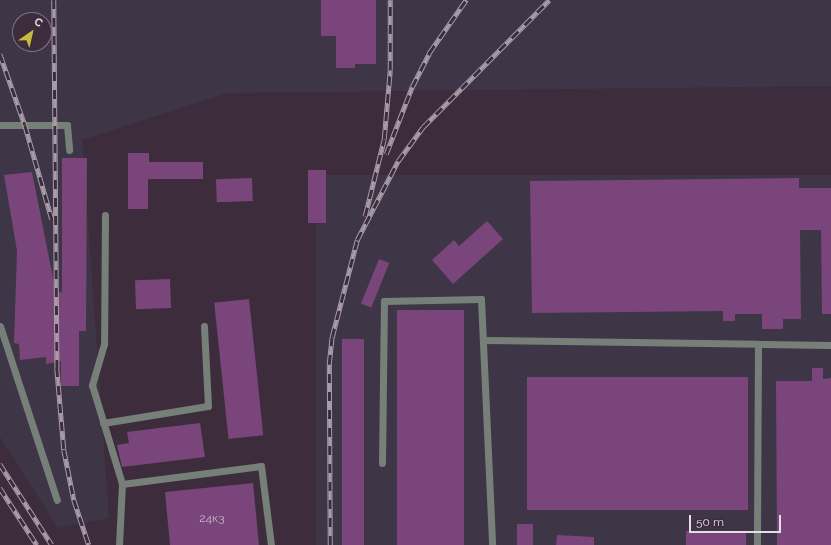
<!DOCTYPE html>
<html>
<head>
<meta charset="utf-8">
<style>
  body { margin:0 }
  #map { position:relative; width:831px; height:545px; overflow:hidden; background:#3c2c3c; font-family:Raleway,sans-serif }
  div>[style] { position:absolute }
  .industrial>* { inset:0; background:#3e3646; transform-origin:0 0 }
  .building>* { inset:0; background:#79457a; transform-origin:0 0 }
  .service>* { height:7px; margin:-3.5px; padding:0 3.5px; transform-origin:3.5px; border-radius:3.5px; background:#778078 }
  .rail>* { height:4.5px; margin-top:-2.25px; transform-origin:0; background:repeating-linear-gradient(90deg,#3c2c3c 0 9px,#a99ca9 0 18px); box-sizing:border-box; border-block:1px solid #a99ca9 }
  span { translate:-50% -50%; white-space:nowrap; text-align:center; line-height:1.15; -webkit-text-stroke:3.5px #3c2c3c; paint-order:stroke }
  .number-label { font-size:12px; color:#ccb6cc }
  .number-label span { -webkit-text-stroke-width:0 }
  .north { position:absolute; left:12px; top:12px; width:40px; height:40px; box-sizing:border-box; background:#3c2c3c; border:1px solid #807280; border-radius:50%; rotate:34deg; font-size:11px; font-weight:700; line-height:16px; text-align:center; color:#e7dce7 }
  .north::after { content:''; display:block; margin:auto; width:14px; height:18px; background:#c4bc3e; clip-path:polygon(50% 0,100% 100%,50% 72%,0 100%) }
  .scale { position:absolute; left:689px; top:515px; width:92px; height:18px; box-sizing:border-box; border:2px solid #e7dce7; border-top:0; padding-left:5px; font-size:12px; line-height:14px; white-space:nowrap; color:#e7dce7; -webkit-text-stroke:3px #3c2c3c; paint-order:stroke }
</style>
</head>
<body>
<div id="map">
  <div class="industrial">
    <i style="clip-path:polygon(evenodd,0 0,831px 0,831px 86px,227px 93px,82px 140px,109px 518px,58px 528px,0 437px,0 0,20px 20px,44px 20px,44px 44px,20px 44px,20px 20px)"></i>
    <i style="left:831px;top:175px;width:370px;height:515px;rotate:90deg"></i>
  </div>
  <div class="building">
    <i style="clip-path:polygon(321px 0,376px 0,376px 64px,355px 64px,355px 68px,336px 68px,336px 36px,321px 36px)"></i>
    <i style="clip-path:polygon(128px 153px,149px 153px,149px 162px,203px 162px,203px 179px,148px 179px,148px 209px,128px 209px)"></i>
    <i style="clip-path:polygon(62px 158px,87px 158px,86px 331px,79px 331px,79px 386px,61px 386px,61px 361px,46px 364px,46px 357px,20px 360px,19px 344px,14px 343px,17px 251px,4px 175px,32px 172px,56px 293px,62px 292px)"></i>
    <i style="left:308px;top:170px;width:18px;height:53px"></i>
    <i style="left:252px;top:178px;width:23px;height:36px;rotate:88deg"></i>
    <i style="clip-path:polygon(799px 178px,799px 188px,831px 188px,831px 314px,822px 314px,821px 230px,800px 230px,801px 319px,783px 319px,783px 329px,762px 329px,762px 314px,735px 314px,735px 321px,723px 321px,723px 311px,532px 313px,530px 181px)"></i>
    <i style="clip-path:polygon(487px 221px,503px 239px,453px 284px,432px 260px,454px 240px,459px 246px)"></i>
    <i style="left:379px;top:259px;width:11px;height:48px;rotate:22deg"></i>
    <i style="left:170px;top:279px;width:29px;height:35px;rotate:88deg"></i>
    <i style="left:249px;top:299px;width:137px;height:35px;rotate:84deg"></i>
    <i style="left:464px;top:310px;width:235px;height:67px;rotate:90deg"></i>
    <i style="left:342px;top:339px;width:22px;height:206px"></i>
    <i style="clip-path:polygon(812px 368px,823px 368px,823px 379px,831px 378px,831px 545px,777px 545px,776px 381px,812px 381px)"></i>
    <i style="left:748px;top:377px;width:133px;height:221px;rotate:90deg"></i>
    <i style="clip-path:polygon(200px 423px,205px 457px,122px 467px,117px 445px,129px 443px,127px 432px)"></i>
    <i style="clip-path:polygon(253px 483px,259px 545px,170px 545px,165px 492px)"></i>
    <i style="left:517px;top:524px;width:16px;height:21px"></i>
    <i style="left:686px;top:531px;width:60px;height:14px"></i>
    <i style="clip-path:polygon(557px 535px,594px 537px,594px 545px,556px 545px)"></i>
  </div>
  <div class="service">
    <i style="left:0;top:125px;width:67px"></i>
    <i style="left:67px;top:125px;width:25px;rotate:85deg"></i>
    <i style="left:105px;top:215px;width:129px;rotate:90.4deg"></i>
    <i style="left:104px;top:344px;width:43px;rotate:106.3deg"></i>
    <i style="left:92px;top:385px;width:103px;rotate:73.1deg"></i>
    <i style="left:0;top:326px;width:183px;rotate:71.9deg"></i>
    <i style="left:483px;top:340px;width:275px;rotate:0.8deg"></i>
    <i style="left:758px;top:344px;width:201px;rotate:90.3deg"></i>
    <i style="left:758px;top:344px;width:73px;rotate:0.8deg"></i>
    <i style="left:103px;top:423px;width:106px;rotate:-9.2deg"></i>
    <i style="left:208px;top:406px;width:80px;rotate:-92.9deg"></i>
    <i style="left:382px;top:463px;width:162px;rotate:-89.3deg"></i>
    <i style="left:384px;top:301px;width:97px;rotate:-1.2deg"></i>
    <i style="left:481px;top:299px;width:246px;rotate:87.4deg"></i>
    <i style="left:119px;top:545px;width:61px;rotate:-87.2deg"></i>
    <i style="left:122px;top:484px;width:140px;rotate:-7.4deg"></i>
    <i style="left:261px;top:466px;width:80px;rotate:82.8deg"></i>
  </div>
  <div class="rail">
    <i style="left:54px;top:0;width:368px;rotate:89.5deg"></i>
    <i style="left:57px;top:368px;width:82px;rotate:85.1deg"></i>
    <i style="left:64px;top:450px;width:51px;rotate:78.7deg"></i>
    <i style="left:74px;top:500px;width:47px;rotate:71.6deg"></i>
    <i style="left:0;top:54px;width:75px;rotate:70.6deg"></i>
    <i style="left:25px;top:125px;width:98px;rotate:74deg"></i>
    <i style="left:386px;top:154px;width:72px;rotate:-68.8deg"></i>
    <i style="left:412px;top:87px;width:38px;rotate:-63deg"></i>
    <i style="left:429px;top:53px;width:65px;rotate:-55.1deg"></i>
    <i style="left:365px;top:216px;width:79px;rotate:-76.1deg"></i>
    <i style="left:384px;top:139px;width:69px;rotate:-85deg"></i>
    <i style="left:390px;top:70px;width:70px;rotate:-90deg"></i>
    <i style="left:0;top:464px;width:96px;rotate:57.3deg"></i>
    <i style="left:0;top:488px;width:68px;rotate:57deg"></i>
    <i style="left:330px;top:545px;width:181px;rotate:-90.3deg"></i>
    <i style="left:329px;top:364px;width:27px;rotate:-84deg"></i>
    <i style="left:332px;top:337px;width:100px;rotate:-75.5deg"></i>
    <i style="left:357px;top:240px;width:89px;rotate:-62.6deg"></i>
    <i style="left:398px;top:161px;width:42px;rotate:-53.7deg"></i>
    <i style="left:423px;top:127px;width:179px;rotate:-45.2deg"></i>
  </div>
  <div class="number-label">
    <span style="left:212px;top:519px">24к3</span>
  </div>
  <div class="north">С</div>
  <div class="scale">50 m</div>
</div>
</body>
</html>
